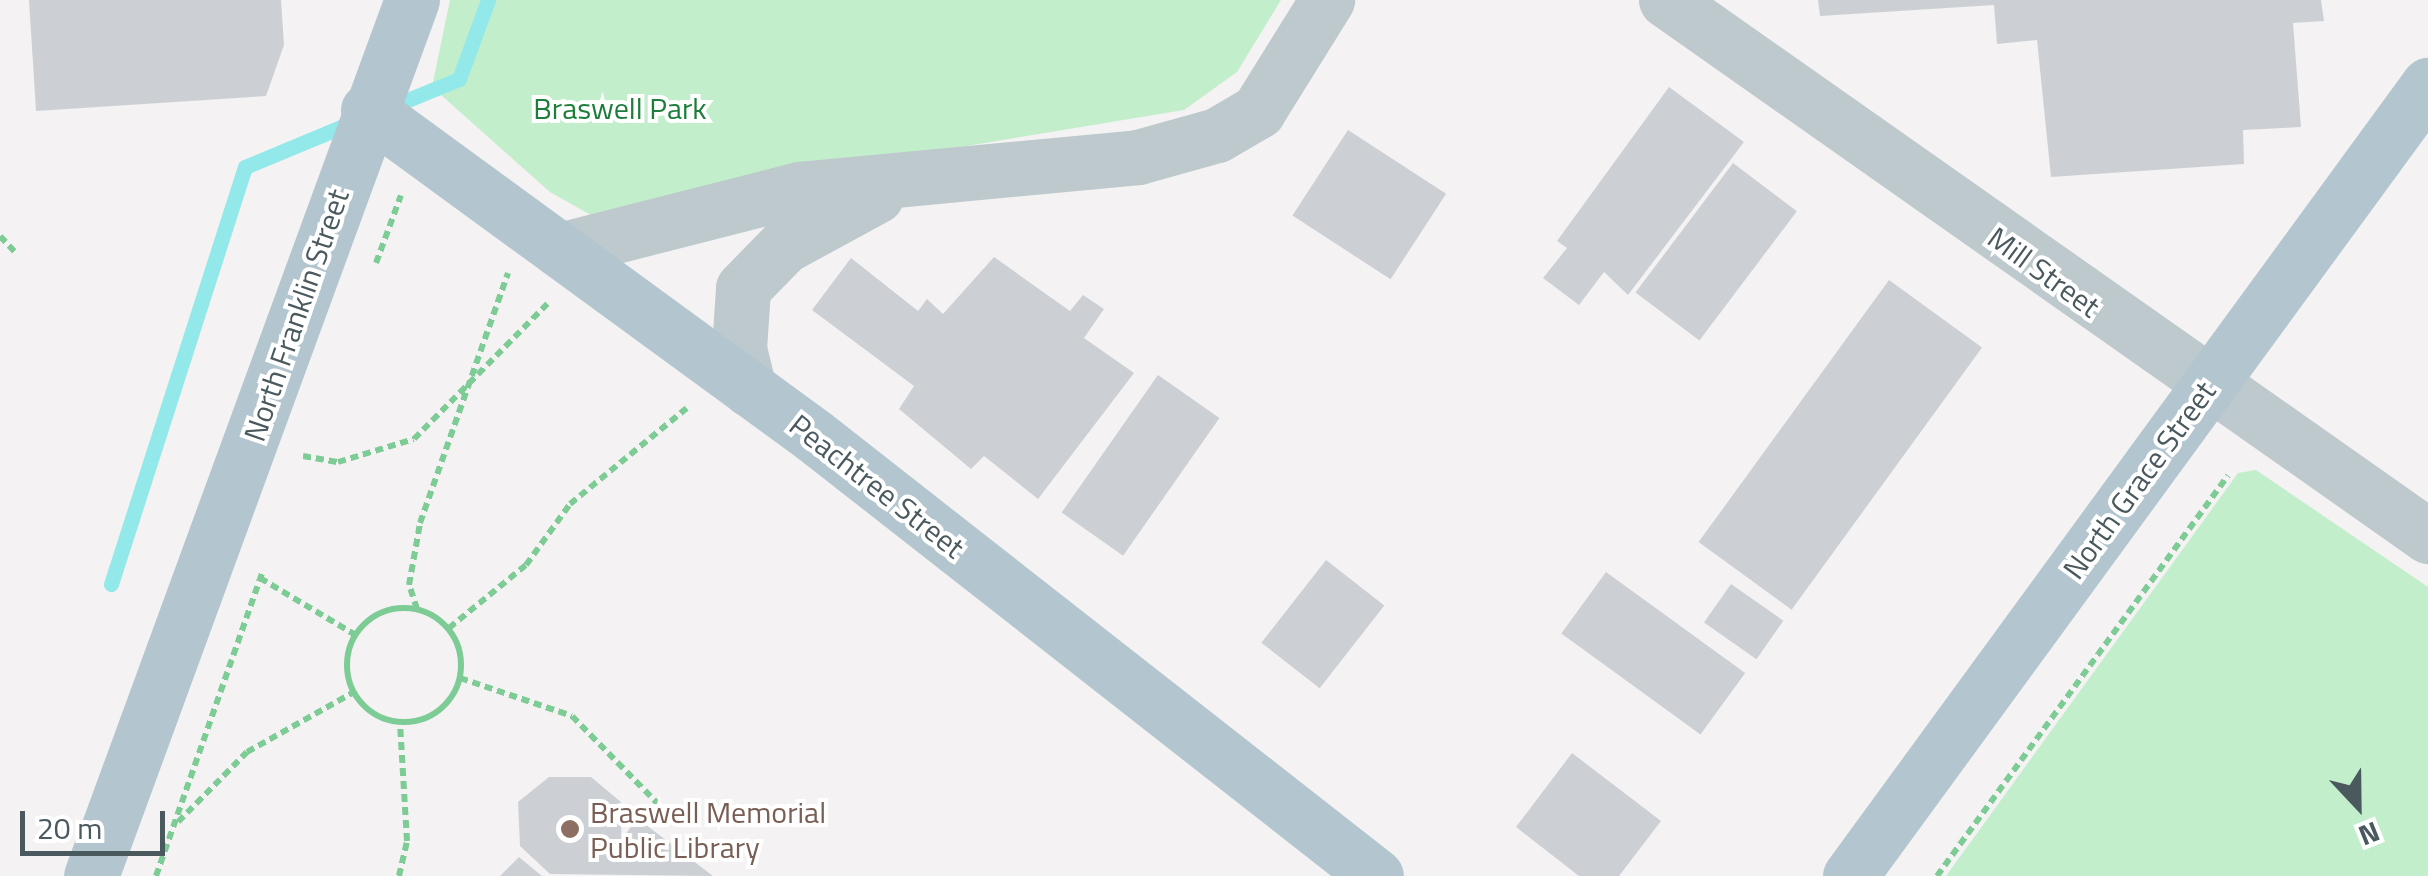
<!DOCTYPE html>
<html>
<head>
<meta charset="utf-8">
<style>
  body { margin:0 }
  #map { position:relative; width:2428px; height:876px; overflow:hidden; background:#f4f2f2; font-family:"Titillium Web",sans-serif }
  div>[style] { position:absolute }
  .green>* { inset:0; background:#c3eecc }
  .stream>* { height:15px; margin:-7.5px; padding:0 7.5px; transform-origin:7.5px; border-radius:7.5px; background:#93e8e9 }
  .building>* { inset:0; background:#ccd0d4; transform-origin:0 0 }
  .path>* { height:6px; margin-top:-3px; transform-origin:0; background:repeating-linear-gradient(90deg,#7dcb95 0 8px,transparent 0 13px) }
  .path>.ring { margin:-3px; padding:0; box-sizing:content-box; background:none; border:6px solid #7dcb95; border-radius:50% }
  .minor>* { height:55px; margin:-27.5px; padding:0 27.5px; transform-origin:27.5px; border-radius:27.5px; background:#bec9cd }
  .major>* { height:55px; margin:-27.5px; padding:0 27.5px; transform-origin:27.5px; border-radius:27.5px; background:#b3c6cf }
  .dots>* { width:28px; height:28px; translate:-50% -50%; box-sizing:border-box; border:5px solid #fff; border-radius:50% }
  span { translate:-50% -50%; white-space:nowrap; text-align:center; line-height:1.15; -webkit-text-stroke:8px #fff; paint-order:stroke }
  .park-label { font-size:30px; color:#1c7e3a }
  .street-label { font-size:30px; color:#4a595e }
  .education-label { font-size:30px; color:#785e54 }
  .left { translate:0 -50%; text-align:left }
  .north { position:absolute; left:2308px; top:756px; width:100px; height:100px; -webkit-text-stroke:8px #fff; paint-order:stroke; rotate:158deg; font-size:28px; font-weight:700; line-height:40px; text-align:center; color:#4a595e }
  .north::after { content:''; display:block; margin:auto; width:35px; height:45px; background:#4a595e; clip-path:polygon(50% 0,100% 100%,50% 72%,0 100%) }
  .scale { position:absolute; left:20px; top:811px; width:145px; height:45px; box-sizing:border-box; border:5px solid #4a595e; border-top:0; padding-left:12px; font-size:30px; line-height:35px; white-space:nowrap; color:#4a595e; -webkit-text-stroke:8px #fff; paint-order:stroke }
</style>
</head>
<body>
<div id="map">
  <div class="green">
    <i style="clip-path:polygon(450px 0,1281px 0,1237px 72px,1184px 110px,756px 181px,605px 223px,550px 192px,432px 87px)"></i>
    <i style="clip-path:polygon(2256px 470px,2428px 587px,2428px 876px,1946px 876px,2238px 473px)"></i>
  </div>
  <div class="stream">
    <i style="left:388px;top:108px;width:77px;rotate:-22.2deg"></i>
    <i style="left:459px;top:79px;width:84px;rotate:-69.8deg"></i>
    <i style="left:111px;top:584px;width:438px;rotate:-72.2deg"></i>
    <i style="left:245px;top:167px;width:117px;rotate:-22.6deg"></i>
  </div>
  <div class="building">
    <i style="clip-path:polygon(29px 0,281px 0,284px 45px,266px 96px,36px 111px)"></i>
    <i style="clip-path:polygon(1818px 0,2321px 0,2324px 21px,2293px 23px,2301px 127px,2243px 130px,2244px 164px,2051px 177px,2037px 40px,1997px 44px,1994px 5px,1820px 16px)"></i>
    <i style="clip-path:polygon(1669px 87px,1744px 142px,1628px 295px,1604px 272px,1579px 305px,1543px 278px,1567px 248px,1557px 241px)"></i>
    <i style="left:1348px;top:130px;width:117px;height:102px;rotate:33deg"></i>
    <i style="left:1733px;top:163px;width:80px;height:162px;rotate:37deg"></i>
    <i style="clip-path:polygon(994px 257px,1070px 311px,1083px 295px,1104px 309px,1084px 338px,1134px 373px,1038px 499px,984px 456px,971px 469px,899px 409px,914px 386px,812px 310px,851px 258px,918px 311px,927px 299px,943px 314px)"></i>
    <i style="left:1889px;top:280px;width:115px;height:324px;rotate:36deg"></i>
    <i style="left:1158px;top:375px;width:75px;height:168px;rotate:35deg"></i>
    <i style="left:1326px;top:560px;width:74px;height:105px;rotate:38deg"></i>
    <i style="left:1606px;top:572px;width:172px;height:76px;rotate:36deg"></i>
    <i style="left:1731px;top:584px;width:64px;height:47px;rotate:35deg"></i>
    <i style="clip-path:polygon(1572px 753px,1661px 821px,1619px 876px,1579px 876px,1516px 827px)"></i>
    <i style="clip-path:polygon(549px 777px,591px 777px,622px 803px,621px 841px,637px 818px,713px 876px,550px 874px,520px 846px,518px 802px)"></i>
    <i style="clip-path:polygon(519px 857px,542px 876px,500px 876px)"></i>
  </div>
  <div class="path">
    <i style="left:0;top:236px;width:25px;rotate:47deg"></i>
    <i style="left:376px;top:263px;width:72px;rotate:-69.8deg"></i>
    <i style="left:303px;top:456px;width:36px;rotate:10deg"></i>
    <i style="left:338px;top:462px;width:79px;rotate:-16.8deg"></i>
    <i style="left:414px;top:439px;width:191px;rotate:-45.4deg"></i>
    <i style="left:260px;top:578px;width:109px;rotate:30.8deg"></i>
    <i class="ring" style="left:347px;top:608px;width:108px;height:108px"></i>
    <i style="left:417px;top:609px;width:25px;rotate:-108deg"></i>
    <i style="left:409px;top:585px;width:63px;rotate:-79.9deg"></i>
    <i style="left:420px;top:523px;width:265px;rotate:-70.6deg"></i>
    <i style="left:449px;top:628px;width:99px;rotate:-39.3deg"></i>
    <i style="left:526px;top:565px;width:75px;rotate:-54.2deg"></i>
    <i style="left:570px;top:504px;width:151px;rotate:-39.4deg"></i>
    <i style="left:460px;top:678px;width:118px;rotate:18.7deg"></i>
    <i style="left:572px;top:716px;width:130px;rotate:45.6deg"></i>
    <i style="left:178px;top:822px;width:98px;rotate:-45.4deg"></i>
    <i style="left:247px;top:752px;width:123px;rotate:-29.3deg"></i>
    <i style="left:156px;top:876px;width:323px;rotate:-70.7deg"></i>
    <i style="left:399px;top:876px;width:36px;rotate:-77deg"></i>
    <i style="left:407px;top:841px;width:119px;rotate:-93.4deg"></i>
    <i style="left:1937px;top:876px;width:495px;rotate:-54deg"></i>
  </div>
  <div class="minor">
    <i style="left:1666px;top:0;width:932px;rotate:35.12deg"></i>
    <i style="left:560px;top:250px;width:248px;rotate:-14.3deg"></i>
    <i style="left:800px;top:189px;width:340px;rotate:-5.4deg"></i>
    <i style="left:1138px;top:157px;width:82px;rotate:-15.6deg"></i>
    <i style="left:1217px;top:135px;width:48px;rotate:-30.3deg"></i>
    <i style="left:1258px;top:111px;width:131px;rotate:-58.1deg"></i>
    <i style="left:749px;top:389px;width:41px;rotate:-104deg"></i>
    <i style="left:739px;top:349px;width:61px;rotate:-86.2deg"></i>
    <i style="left:743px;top:288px;width:59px;rotate:-45.7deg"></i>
    <i style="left:784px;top:246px;width:105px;rotate:-28.5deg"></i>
  </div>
  <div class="major">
    <i style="left:368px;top:110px;width:551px;rotate:36.14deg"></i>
    <i style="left:813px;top:435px;width:715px;rotate:38.07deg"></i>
    <i style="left:91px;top:876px;width:933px;rotate:-69.88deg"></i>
    <i style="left:1850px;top:876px;width:980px;rotate:-53.84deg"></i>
  </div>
  <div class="dots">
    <i style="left:570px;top:829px;background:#8d6e63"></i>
  </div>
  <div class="park-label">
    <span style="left:620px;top:108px">Braswell Park</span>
  </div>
  <div class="street-label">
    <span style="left:2044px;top:272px;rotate:36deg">Mill Street</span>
    <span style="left:296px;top:315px;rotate:-71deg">North Franklin Street</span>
    <span style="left:2139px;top:480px;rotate:-54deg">North Grace Street</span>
    <span style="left:877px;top:486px;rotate:38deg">Peachtree Street</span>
  </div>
  <div class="education-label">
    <span class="left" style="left:590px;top:829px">Braswell Memorial<br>Public Library</span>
  </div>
  <div class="north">N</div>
  <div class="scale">20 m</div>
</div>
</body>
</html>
